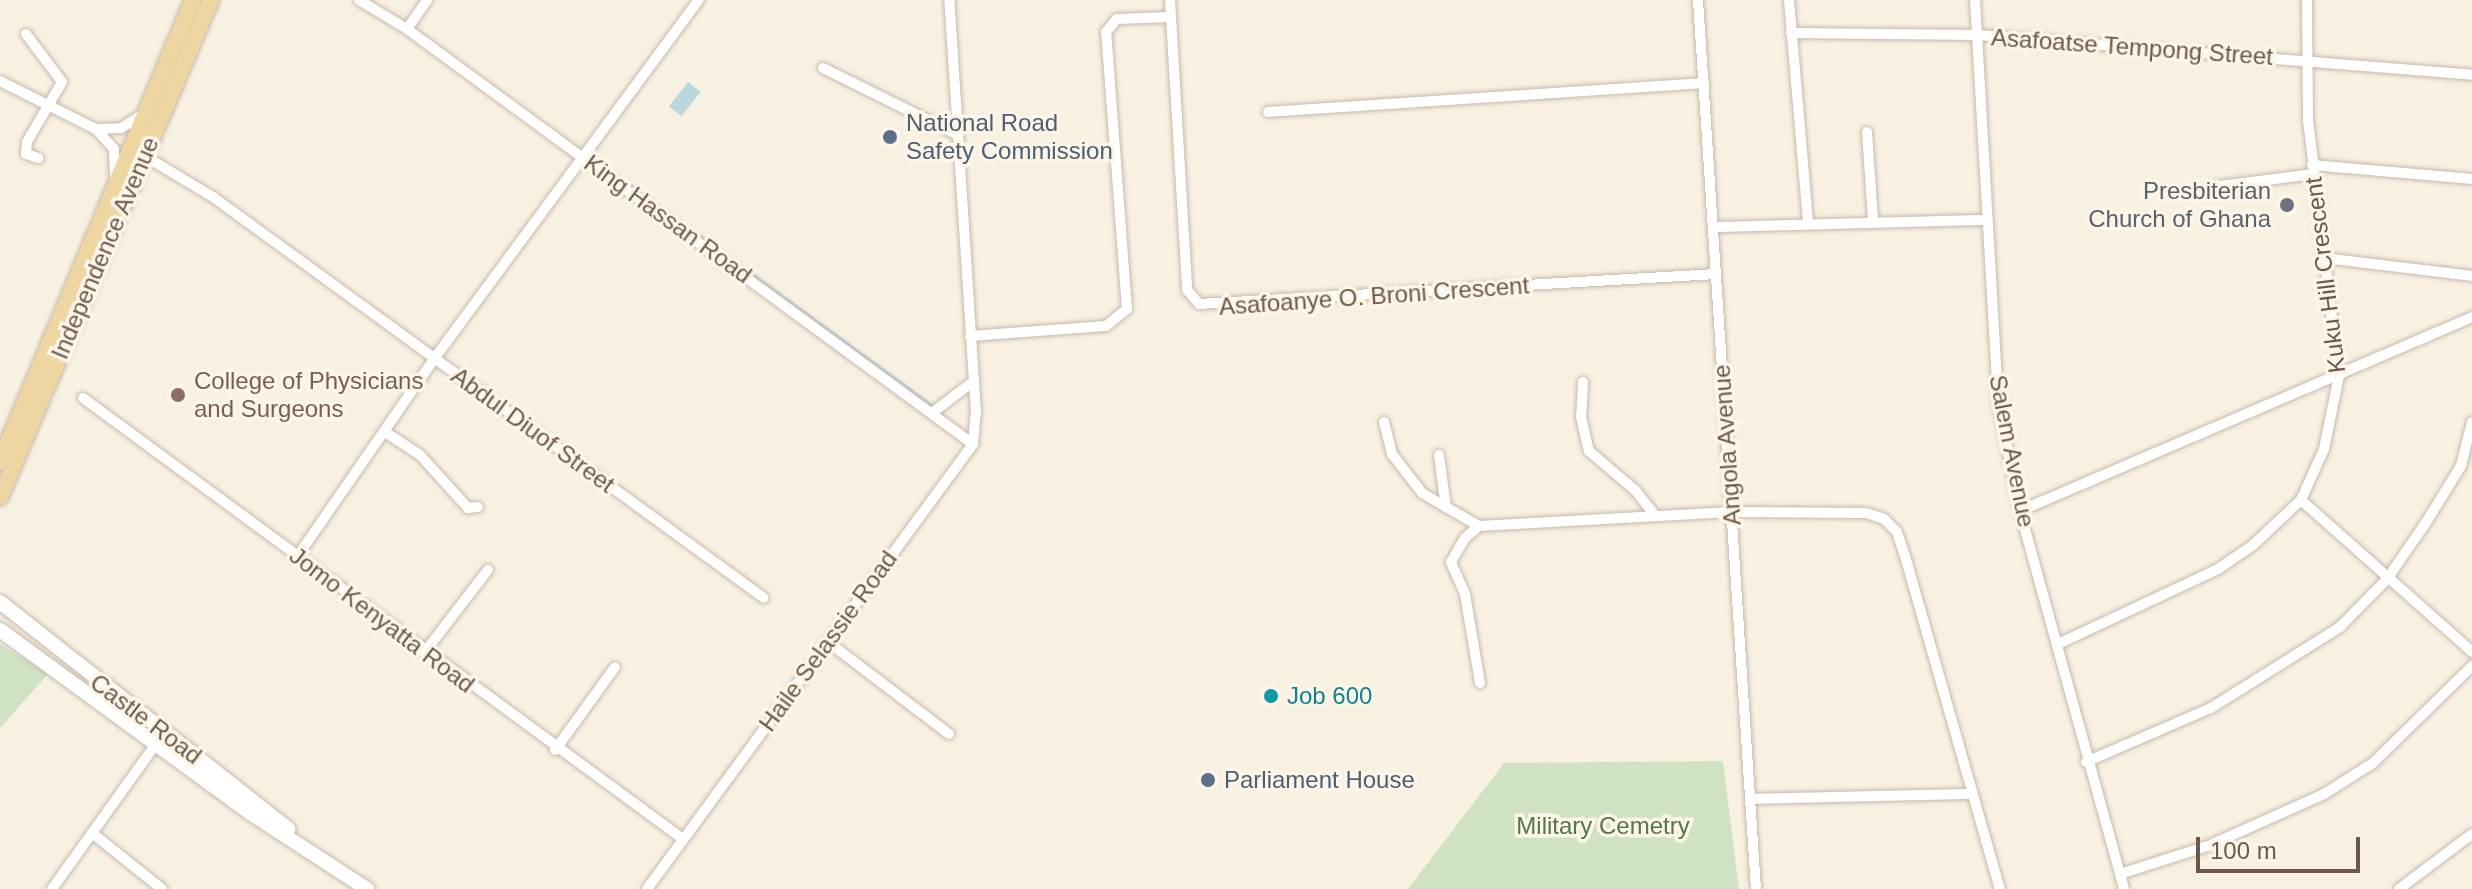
<!DOCTYPE html>
<html>
<head>
<meta charset="utf-8">
<style>
  body { margin:0 }
  #map { position:relative; width:2472px; height:889px; overflow:hidden; background:#f8f1e2; font-family:Helvetica,sans-serif }
  div>[style] { position:absolute }
  .green>* { inset:0; background:#cfe3c3 }
  .water>* { inset:0; background:#bad7de; transform-origin:0 0 }
  .stream>* { height:3px; margin:-1.5px; padding:0 1.5px; transform-origin:1.5px; border-radius:1.5px; background:#bad7de }
  .roads { filter:drop-shadow(0 0 2px #c7b9ab) drop-shadow(0 0 2px #c7b9ab) }
  .street>* { height:10px; margin:-5px; padding:0 5px; transform-origin:5px; border-radius:5px; background:#fff }
  .secondary>* { height:14px; margin:-7px; padding:0 7px; transform-origin:7px; border-radius:7px; background:#fff }
  .primary>* { height:16px; margin:-8px; padding:0 8px; transform-origin:8px; border-radius:8px; background:#eed6a3 }
  .dots>* { width:22px; height:22px; translate:-50% -50%; box-sizing:border-box; border:4px solid #fcf5e8; border-radius:50% }
  span { translate:-50% -50%; white-space:nowrap; text-align:center; line-height:1.15; -webkit-text-stroke:7px #fcf5e8; paint-order:stroke }
  .street-label { font-size:24px; color:#6c594c }
  .service-label { font-size:24px; color:#4e5e75 }
  .left { translate:0 -50%; text-align:left }
  .worship-label { font-size:24px; color:#5b616d }
  .right { translate:-100% -50%; text-align:right }
  .education-label { font-size:24px; color:#785e54 }
  .culture-label { font-size:24px; color:#0d838f }
  .park-label { font-size:24px; color:#54764a }
  .scale { position:absolute; left:2196px; top:837px; width:164px; height:36px; box-sizing:border-box; border:4px solid #6c594c; border-top:0; padding-left:10px; font-size:24px; line-height:28px; white-space:nowrap; color:#6c594c; -webkit-text-stroke:6px #fcf5e8; paint-order:stroke }
</style>
</head>
<body>
<div id="map">
  <div class="green">
    <i style="clip-path:polygon(0 644px,48px 674px,0 728px)"></i>
    <i style="clip-path:polygon(1723px 761px,1739px 889px,1408px 889px,1504px 763px)"></i>
  </div>
  <div class="water">
    <i style="left:688px;top:82px;width:16px;height:31px;rotate:38deg"></i>
  </div>
  <div class="stream">
    <i style="left:628px;top:183px;width:376px;rotate:36.2deg"></i>
  </div>
  <div class="roads">
    <div class="street">
      <i style="left:359px;top:0;width:56px;rotate:31.1deg"></i>
      <i style="left:407px;top:29px;width:702px;rotate:36.25deg"></i>
      <i style="left:1170px;top:0;width:290px;rotate:86.6deg"></i>
      <i style="left:1187px;top:290px;width:18px;rotate:49deg"></i>
      <i style="left:1199px;top:304px;width:518px;rotate:-3.32deg"></i>
      <i style="left:1698px;top:0;width:891px;rotate:86.27deg"></i>
      <i style="left:1789px;top:0;width:223px;rotate:85.1deg"></i>
      <i style="left:1975px;top:0;width:404px;rotate:86.7deg"></i>
      <i style="left:1998px;top:403px;width:110px;rotate:78.5deg"></i>
      <i style="left:2020px;top:511px;width:392px;rotate:74.6deg"></i>
      <i style="left:407px;top:29px;width:35px;rotate:-55deg"></i>
      <i style="left:1791px;top:33px;width:187px;rotate:0.6deg"></i>
      <i style="left:1978px;top:35px;width:496px;rotate:4.6deg"></i>
      <i style="left:26px;top:34px;width:60px;rotate:53.1deg"></i>
      <i style="left:62px;top:82px;width:69px;rotate:120.3deg"></i>
      <i style="left:27px;top:142px;width:12px;rotate:95deg"></i>
      <i style="left:26px;top:154px;width:13px;rotate:18deg"></i>
      <i style="left:823px;top:68px;width:151px;rotate:26.4deg"></i>
      <i style="left:0;top:81px;width:107px;rotate:26.6deg"></i>
      <i style="left:96px;top:129px;width:27px;rotate:48deg"></i>
      <i style="left:114px;top:149px;width:27px;rotate:88deg"></i>
      <i style="left:1268px;top:112px;width:437px;rotate:-3.8deg"></i>
      <i style="left:96px;top:129px;width:25px;rotate:-2deg"></i>
      <i style="left:121px;top:128px;width:25px;rotate:-32deg"></i>
      <i style="left:1867px;top:132px;width:89px;rotate:86.1deg"></i>
      <i style="left:143px;top:155px;width:82px;rotate:31deg"></i>
      <i style="left:213px;top:197px;width:681px;rotate:36.05deg"></i>
      <i style="left:2312px;top:165px;width:161px;rotate:5deg"></i>
      <i style="left:2212px;top:187px;width:102px;rotate:-7.3deg"></i>
      <i style="left:1714px;top:227px;width:270px;rotate:-1.5deg"></i>
      <i style="left:2324px;top:258px;width:149px;rotate:6.9deg"></i>
      <i style="left:970px;top:336px;width:136px;rotate:-4.2deg"></i>
      <i style="left:1106px;top:326px;width:27px;rotate:-39deg"></i>
      <i style="left:1127px;top:309px;width:278px;rotate:-94.3deg"></i>
      <i style="left:1106px;top:32px;width:17px;rotate:-50deg"></i>
      <i style="left:1117px;top:19px;width:54px;rotate:-2.1deg"></i>
      <i style="left:1583px;top:382px;width:35px;rotate:93deg"></i>
      <i style="left:1581px;top:417px;width:35px;rotate:77deg"></i>
      <i style="left:1589px;top:451px;width:62px;rotate:40.4deg"></i>
      <i style="left:1636px;top:491px;width:29px;rotate:52deg"></i>
      <i style="left:83px;top:398px;width:745px;rotate:36.32deg"></i>
      <i style="left:932px;top:413px;width:53px;rotate:-37.3deg"></i>
      <i style="left:1384px;top:422px;width:33px;rotate:76deg"></i>
      <i style="left:1392px;top:454px;width:49px;rotate:52.4deg"></i>
      <i style="left:1422px;top:493px;width:66px;rotate:30.1deg"></i>
      <i style="left:385px;top:432px;width:42px;rotate:33.3deg"></i>
      <i style="left:420px;top:455px;width:72px;rotate:47.8deg"></i>
      <i style="left:468px;top:508px;width:10px;rotate:-6deg"></i>
      <i style="left:1439px;top:455px;width:53px;rotate:82.5deg"></i>
      <i style="left:2301px;top:500px;width:229px;rotate:41.6deg"></i>
      <i style="left:2020px;top:511px;width:492px;rotate:-23.2deg"></i>
      <i style="left:297px;top:557px;width:241px;rotate:-55.3deg"></i>
      <i style="left:434px;top:359px;width:446px;rotate:-53.6deg"></i>
      <i style="left:828px;top:642px;width:152px;rotate:37.2deg"></i>
      <i style="left:2058px;top:644px;width:177px;rotate:-25.1deg"></i>
      <i style="left:2218px;top:569px;width:42px;rotate:-34.4deg"></i>
      <i style="left:2253px;top:545px;width:66px;rotate:-43.2deg"></i>
      <i style="left:2301px;top:500px;width:56px;rotate:-65.7deg"></i>
      <i style="left:2324px;top:449px;width:75px;rotate:-78.4deg"></i>
      <i style="left:2339px;top:376px;width:258px;rotate:-96.9deg"></i>
      <i style="left:2308px;top:120px;width:120px;rotate:-90.5deg"></i>
      <i style="left:424px;top:653px;width:105px;rotate:-52.4deg"></i>
      <i style="left:1480px;top:683px;width:90px;rotate:-99.6deg"></i>
      <i style="left:1465px;top:594px;width:35px;rotate:-114deg"></i>
      <i style="left:1451px;top:562px;width:28px;rotate:-60deg"></i>
      <i style="left:1465px;top:538px;width:18px;rotate:-41deg"></i>
      <i style="left:1479px;top:526px;width:252px;rotate:-3.2deg"></i>
      <i style="left:1731px;top:512px;width:135px;rotate:0.4deg"></i>
      <i style="left:1866px;top:513px;width:19px;rotate:18deg"></i>
      <i style="left:1884px;top:519px;width:18px;rotate:45deg"></i>
      <i style="left:1897px;top:532px;width:25px;rotate:72deg"></i>
      <i style="left:1905px;top:556px;width:346px;rotate:74.1deg"></i>
      <i style="left:555px;top:750px;width:102px;rotate:-54.1deg"></i>
      <i style="left:2086px;top:762px;width:136px;rotate:-23.4deg"></i>
      <i style="left:2211px;top:708px;width:152px;rotate:-32.1deg"></i>
      <i style="left:2340px;top:627px;width:67px;rotate:-45.6deg"></i>
      <i style="left:2387px;top:579px;width:67px;rotate:-55.4deg"></i>
      <i style="left:2425px;top:524px;width:68px;rotate:-58.2deg"></i>
      <i style="left:2461px;top:466px;width:45px;rotate:-76deg"></i>
      <i style="left:1751px;top:799px;width:221px;rotate:-1.3deg"></i>
      <i style="left:92px;top:833px;width:90px;rotate:38.7deg"></i>
      <i style="left:2120px;top:874px;width:92px;rotate:-17.7deg"></i>
      <i style="left:2208px;top:846px;width:127px;rotate:-24.1deg"></i>
      <i style="left:2324px;top:794px;width:58px;rotate:-32.3deg"></i>
      <i style="left:2373px;top:763px;width:139px;rotate:-44.4deg"></i>
      <i style="left:52px;top:889px;width:177px;rotate:-54.4deg"></i>
      <i style="left:647px;top:889px;width:552px;rotate:-53.77deg"></i>
      <i style="left:973px;top:444px;width:32px;rotate:-85deg"></i>
      <i style="left:976px;top:412px;width:413px;rotate:-93.7deg"></i>
      <i style="left:2399px;top:889px;width:91px;rotate:-37deg"></i>
    </div>
    <div class="secondary">
      <i style="left:0;top:602px;width:367px;rotate:38.2deg"></i>
      <i style="left:0;top:630px;width:310px;rotate:36.2deg"></i>
      <i style="left:250px;top:813px;width:140px;rotate:33deg"></i>
    </div>
    <div class="primary">
      <i style="left:0;top:462px;width:501px;rotate:-67.33deg"></i>
      <i style="left:0;top:497px;width:540px;rotate:-67deg"></i>
    </div>
  </div>
  <div class="dots">
    <i style="left:890px;top:137px;background:#5c6f8a"></i>
    <i style="left:2287px;top:205px;background:#6b7280"></i>
    <i style="left:178px;top:395px;background:#8d6e63"></i>
    <i style="left:1271px;top:696px;background:#0f9aa8"></i>
    <i style="left:1208px;top:780px;background:#5c6f8a"></i>
  </div>
  <div class="street-label">
    <span style="left:2132px;top:47px;rotate:4deg">Asafoatse Tempong Street</span>
    <span style="left:668px;top:219px;rotate:36deg">King Hassan Road</span>
    <span style="left:105px;top:248px;rotate:-67deg">Independence Avenue</span>
    <span style="left:2325px;top:275px;rotate:-97deg">Kuku Hill Crescent</span>
    <span style="left:1374px;top:296px;rotate:-4deg">Asafoanye O. Broni Crescent</span>
    <span style="left:533px;top:430px;rotate:36deg">Abdul Diuof Street</span>
    <span style="left:1727px;top:445px;rotate:-94deg">Angola Avenue</span>
    <span style="left:2012px;top:451px;rotate:79deg">Salem Avenue</span>
    <span style="left:382px;top:620px;rotate:37deg">Jomo Kenyatta Road</span>
    <span style="left:828px;top:641px;rotate:-54deg">Haile Selassie Road</span>
    <span style="left:146px;top:719px;rotate:37deg">Castle Road</span>
  </div>
  <div class="service-label">
    <span class="left" style="left:906px;top:137px">National Road<br>Safety Commission</span>
    <span class="left" style="left:1224px;top:780px">Parliament House</span>
  </div>
  <div class="worship-label">
    <span class="right" style="left:2271px;top:205px">Presbiterian<br>Church of Ghana</span>
  </div>
  <div class="education-label">
    <span class="left" style="left:194px;top:395px">College of Physicians<br>and Surgeons</span>
  </div>
  <div class="culture-label">
    <span class="left" style="left:1287px;top:696px">Job 600</span>
  </div>
  <div class="park-label">
    <span style="left:1603px;top:826px">Military Cemetry</span>
  </div>
  <div class="scale">100 m</div>
</div>
</body>
</html>
